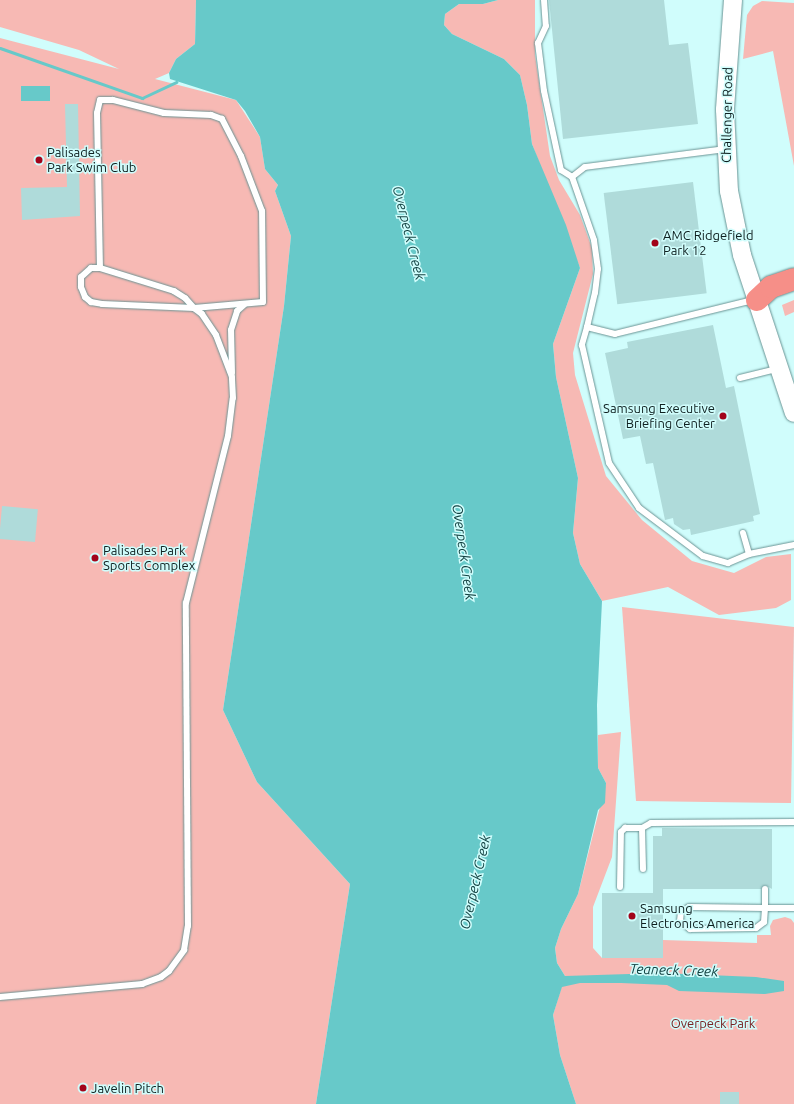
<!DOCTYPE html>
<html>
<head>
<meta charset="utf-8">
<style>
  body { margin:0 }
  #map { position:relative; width:794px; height:1104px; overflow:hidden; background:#d0fdfc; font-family:Ubuntu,sans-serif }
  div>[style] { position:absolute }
  .green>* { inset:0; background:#f7b9b4 }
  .water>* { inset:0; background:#67c9c9; transform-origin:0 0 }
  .stream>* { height:3px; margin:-1.5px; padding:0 1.5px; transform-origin:1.5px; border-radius:1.5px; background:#67c9c9 }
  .building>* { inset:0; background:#afdbda; transform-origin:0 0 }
  .roads { filter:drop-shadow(0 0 1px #6a9494) drop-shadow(0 0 1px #6a9494) }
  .lane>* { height:6px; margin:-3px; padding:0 3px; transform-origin:3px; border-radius:3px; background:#fff }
  .secondary>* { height:18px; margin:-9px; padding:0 9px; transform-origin:9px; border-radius:9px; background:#fff }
  .highway>* { height:22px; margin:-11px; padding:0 11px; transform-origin:11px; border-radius:11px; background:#f68f88 }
  .dots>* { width:11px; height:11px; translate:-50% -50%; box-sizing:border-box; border:2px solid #d0fdfc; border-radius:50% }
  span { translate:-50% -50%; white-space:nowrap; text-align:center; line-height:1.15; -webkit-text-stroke:3px #d0fdfc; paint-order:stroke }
  .street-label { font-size:13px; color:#0f2020 }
  .poi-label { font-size:13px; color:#0f2020 }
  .left { translate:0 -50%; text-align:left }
  .right { translate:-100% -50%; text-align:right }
  .park-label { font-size:13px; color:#7b2324 }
  .water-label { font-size:14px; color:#103f3f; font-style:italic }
</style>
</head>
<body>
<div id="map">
  <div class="green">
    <i style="clip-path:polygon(0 0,196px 0,195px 44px,176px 59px,169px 73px,155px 79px,236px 100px,260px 137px,265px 169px,278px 185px,275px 191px,291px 236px,284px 306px,223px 710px,257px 782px,350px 884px,316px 1104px,0 1104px,0 38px,119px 69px,79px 50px,0 27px)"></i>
    <i style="clip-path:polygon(498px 0,535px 0,535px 55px,550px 156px,559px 180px,580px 215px,592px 248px,593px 274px,573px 353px,575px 375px,606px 476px,642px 520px,692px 561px,734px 573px,766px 557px,791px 554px,791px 600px,776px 608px,719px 615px,668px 587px,602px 601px,580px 564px,573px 533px,578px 478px,556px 377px,553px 344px,580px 268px,532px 144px,527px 105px,520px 75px,504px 59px,452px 34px,444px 25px,445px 14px,459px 4px,483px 4px)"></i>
    <i style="clip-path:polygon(762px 1px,794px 3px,794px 166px,773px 51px,743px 59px,747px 15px,753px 6px)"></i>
    <i style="clip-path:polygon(794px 300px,794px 312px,785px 316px,782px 305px)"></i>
    <i style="clip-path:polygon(622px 607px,794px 627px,791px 803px,636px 801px)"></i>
    <i style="clip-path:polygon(621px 732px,612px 857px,593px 907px,593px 948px,602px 958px,662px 958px,663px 940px,757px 943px,757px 935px,771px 935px,770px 926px,773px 920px,785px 917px,791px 919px,794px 923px,794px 1104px,576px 1104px,560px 1055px,553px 1015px,565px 976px,557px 963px,555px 948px,561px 929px,578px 894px,606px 783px,598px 768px,598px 735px)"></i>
  </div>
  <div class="water">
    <i style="clip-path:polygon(196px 0,498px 0,483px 4px,459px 4px,445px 14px,444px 25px,452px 34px,504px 59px,520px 75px,527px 105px,532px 144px,566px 225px,580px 268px,553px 344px,556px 377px,578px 478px,573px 533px,580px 564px,602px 601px,597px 705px,598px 768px,606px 783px,605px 803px,598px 810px,578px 894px,561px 929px,555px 948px,557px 963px,565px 976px,661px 973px,756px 977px,784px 981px,784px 991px,765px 994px,679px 991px,667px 985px,621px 983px,580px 983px,562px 987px,553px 1015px,560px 1055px,576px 1104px,316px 1104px,350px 884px,257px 782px,223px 710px,284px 306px,291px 236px,275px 191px,278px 185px,265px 169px,260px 137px,245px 111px,236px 100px,170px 79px,169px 73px,176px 59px,195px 44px)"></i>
    <i style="left:50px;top:86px;width:15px;height:29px;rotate:90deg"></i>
  </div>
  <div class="stream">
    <i style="left:0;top:48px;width:151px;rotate:19.4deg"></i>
    <i style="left:142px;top:98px;width:38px;rotate:-25deg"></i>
  </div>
  <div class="building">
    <i style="clip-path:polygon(549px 0,664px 0,669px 45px,688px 43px,698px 124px,563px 139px)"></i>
    <i style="clip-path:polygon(65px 104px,78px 104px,80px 216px,22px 220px,21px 188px,67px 187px)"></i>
    <i style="left:693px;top:182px;width:112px;height:90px;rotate:83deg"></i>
    <i style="clip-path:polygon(713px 325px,726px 388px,734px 386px,760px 514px,753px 516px,754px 521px,691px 535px,690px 529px,683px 530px,674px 524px,673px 518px,665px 520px,653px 463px,646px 464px,640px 436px,623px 439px,605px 353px,628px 348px,627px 342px)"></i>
    <i style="left:2px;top:506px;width:36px;height:33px;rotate:5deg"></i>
    <i style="clip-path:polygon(662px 828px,772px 829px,772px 889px,765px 885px,761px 889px,663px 889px,663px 958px,602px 958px,602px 893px,653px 893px,653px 836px,662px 836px)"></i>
    <i style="left:720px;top:1092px;width:19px;height:12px"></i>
  </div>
  <div class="roads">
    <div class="lane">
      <i style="left:544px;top:0;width:26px;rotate:86deg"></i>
      <i style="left:546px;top:26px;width:19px;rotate:115deg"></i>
      <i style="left:538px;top:43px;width:48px;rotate:82.9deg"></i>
      <i style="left:544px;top:91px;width:81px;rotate:77.9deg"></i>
      <i style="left:561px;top:170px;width:13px;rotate:32deg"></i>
      <i style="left:753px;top:300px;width:142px;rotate:166.2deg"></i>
      <i style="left:615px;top:334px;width:29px;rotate:-166deg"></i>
      <i style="left:587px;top:327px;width:19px;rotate:106deg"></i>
      <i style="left:582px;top:345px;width:121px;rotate:77.1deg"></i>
      <i style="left:609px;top:463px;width:54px;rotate:56.3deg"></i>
      <i style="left:639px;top:508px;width:80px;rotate:36.9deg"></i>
      <i style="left:703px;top:556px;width:26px;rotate:16deg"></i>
      <i style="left:728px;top:563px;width:23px;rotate:-23deg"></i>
      <i style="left:749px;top:554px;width:46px;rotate:-11.3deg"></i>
      <i style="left:587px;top:327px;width:35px;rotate:-77deg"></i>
      <i style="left:595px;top:293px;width:24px;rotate:-83deg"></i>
      <i style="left:598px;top:269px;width:29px;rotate:-98deg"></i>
      <i style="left:594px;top:240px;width:67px;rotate:-109.2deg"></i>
      <i style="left:572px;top:177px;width:16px;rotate:-38deg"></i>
      <i style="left:585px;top:167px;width:141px;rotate:-7.3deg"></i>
      <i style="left:232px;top:373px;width:43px;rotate:-91.3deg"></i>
      <i style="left:231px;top:330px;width:20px;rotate:-72deg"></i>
      <i style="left:237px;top:311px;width:9px;rotate:-41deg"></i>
      <i style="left:740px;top:378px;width:38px;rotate:-14deg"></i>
      <i style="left:743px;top:533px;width:22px;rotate:74deg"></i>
      <i style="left:643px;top:869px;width:41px;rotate:-91.4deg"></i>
      <i style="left:642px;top:828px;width:10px;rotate:-29deg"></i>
      <i style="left:651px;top:823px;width:143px;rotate:-0.4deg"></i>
      <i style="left:620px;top:887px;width:55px;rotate:-89deg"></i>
      <i style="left:621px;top:832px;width:6px;rotate:-45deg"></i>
      <i style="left:625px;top:828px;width:17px"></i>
      <i style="left:765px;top:889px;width:19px;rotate:90deg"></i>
      <i style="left:765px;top:908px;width:14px;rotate:94deg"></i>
      <i style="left:764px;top:922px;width:10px;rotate:143deg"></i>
      <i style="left:756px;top:928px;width:66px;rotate:179.1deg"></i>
      <i style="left:690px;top:929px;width:13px;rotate:-141deg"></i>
      <i style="left:680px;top:921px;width:9px;rotate:-84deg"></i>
      <i style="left:681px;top:912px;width:9px;rotate:-32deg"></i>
      <i style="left:689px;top:907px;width:76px;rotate:0.8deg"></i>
      <i style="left:765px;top:908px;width:29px"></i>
      <i style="left:0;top:997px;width:143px;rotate:-5.2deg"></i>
      <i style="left:142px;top:984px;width:20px;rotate:-20deg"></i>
      <i style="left:161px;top:977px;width:10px;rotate:-37deg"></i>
      <i style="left:169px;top:971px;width:26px;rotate:-54deg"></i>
      <i style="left:184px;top:950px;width:24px;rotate:-81deg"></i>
      <i style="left:188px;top:926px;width:323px;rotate:-90.4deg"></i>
      <i style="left:186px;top:603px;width:172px;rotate:-75.9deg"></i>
      <i style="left:228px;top:436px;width:38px;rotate:-83deg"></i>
      <i style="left:233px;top:398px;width:21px;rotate:-93deg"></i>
      <i style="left:232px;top:377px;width:45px;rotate:-110.9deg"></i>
      <i style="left:216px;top:335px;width:25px;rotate:-124deg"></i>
      <i style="left:202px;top:314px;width:10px;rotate:-143deg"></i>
      <i style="left:194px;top:308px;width:13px;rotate:-132deg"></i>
      <i style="left:185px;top:298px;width:13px;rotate:-148deg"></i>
      <i style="left:174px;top:291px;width:77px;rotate:-162.7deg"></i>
      <i style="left:100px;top:268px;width:9px;rotate:180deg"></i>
      <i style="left:91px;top:268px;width:13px;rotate:138deg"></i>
      <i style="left:81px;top:277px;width:10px;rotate:90deg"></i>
      <i style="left:81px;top:287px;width:11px;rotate:68deg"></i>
      <i style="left:85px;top:297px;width:8px;rotate:40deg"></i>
      <i style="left:91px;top:302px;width:11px;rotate:10deg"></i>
      <i style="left:102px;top:304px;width:92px;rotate:2.5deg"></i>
      <i style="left:194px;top:308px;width:69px;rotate:-5deg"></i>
      <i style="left:263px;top:302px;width:91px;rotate:-90.6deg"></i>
      <i style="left:262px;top:211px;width:59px;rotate:-110.9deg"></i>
      <i style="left:241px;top:156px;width:42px;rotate:-117.2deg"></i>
      <i style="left:222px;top:119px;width:12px;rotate:-160deg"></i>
      <i style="left:211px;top:115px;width:47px;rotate:-177.6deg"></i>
      <i style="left:164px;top:113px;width:53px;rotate:-165.7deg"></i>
      <i style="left:113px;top:100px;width:13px;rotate:180deg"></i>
      <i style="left:100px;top:100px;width:13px;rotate:103deg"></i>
      <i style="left:97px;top:113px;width:155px;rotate:88.9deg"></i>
    </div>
    <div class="secondary">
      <i style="left:733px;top:0;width:110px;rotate:94.2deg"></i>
      <i style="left:725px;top:110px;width:81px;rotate:87.2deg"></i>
      <i style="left:729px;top:191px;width:65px;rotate:78.5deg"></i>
      <i style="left:742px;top:255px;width:166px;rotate:71.8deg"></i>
    </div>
    <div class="highway">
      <i style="left:757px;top:300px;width:19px;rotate:-43deg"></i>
      <i style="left:771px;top:287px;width:24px;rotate:-19deg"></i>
    </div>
  </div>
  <div class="dots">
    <i style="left:39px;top:160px;background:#a2041b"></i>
    <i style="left:655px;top:243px;background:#a2041b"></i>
    <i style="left:723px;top:416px;background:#a2041b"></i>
    <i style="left:95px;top:558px;background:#a2041b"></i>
    <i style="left:632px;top:916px;background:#a2041b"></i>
    <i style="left:83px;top:1088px;background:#a2041b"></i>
  </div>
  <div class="street-label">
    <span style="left:727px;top:115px;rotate:-89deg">Challenger Road</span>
  </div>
  <div class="poi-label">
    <span class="left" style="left:47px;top:160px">Palisades<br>Park Swim Club</span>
    <span class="left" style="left:663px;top:243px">AMC Ridgefield<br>Park 12</span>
    <span class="right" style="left:715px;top:416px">Samsung Executive<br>Briefing Center</span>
    <span class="left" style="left:103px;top:558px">Palisades Park<br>Sports Complex</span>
    <span class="left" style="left:640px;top:916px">Samsung<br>Electronics America</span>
    <span class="left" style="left:91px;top:1088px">Javelin Pitch</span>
  </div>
  <div class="park-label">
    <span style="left:713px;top:1023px">Overpeck Park</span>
  </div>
  <div class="water-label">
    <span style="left:409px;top:233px;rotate:76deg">Overpeck Creek</span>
    <span style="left:464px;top:552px;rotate:82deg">Overpeck Creek</span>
    <span style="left:475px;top:882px;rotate:-77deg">Overpeck Creek</span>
    <span style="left:674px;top:970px;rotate:2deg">Teaneck Creek</span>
  </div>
</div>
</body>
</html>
